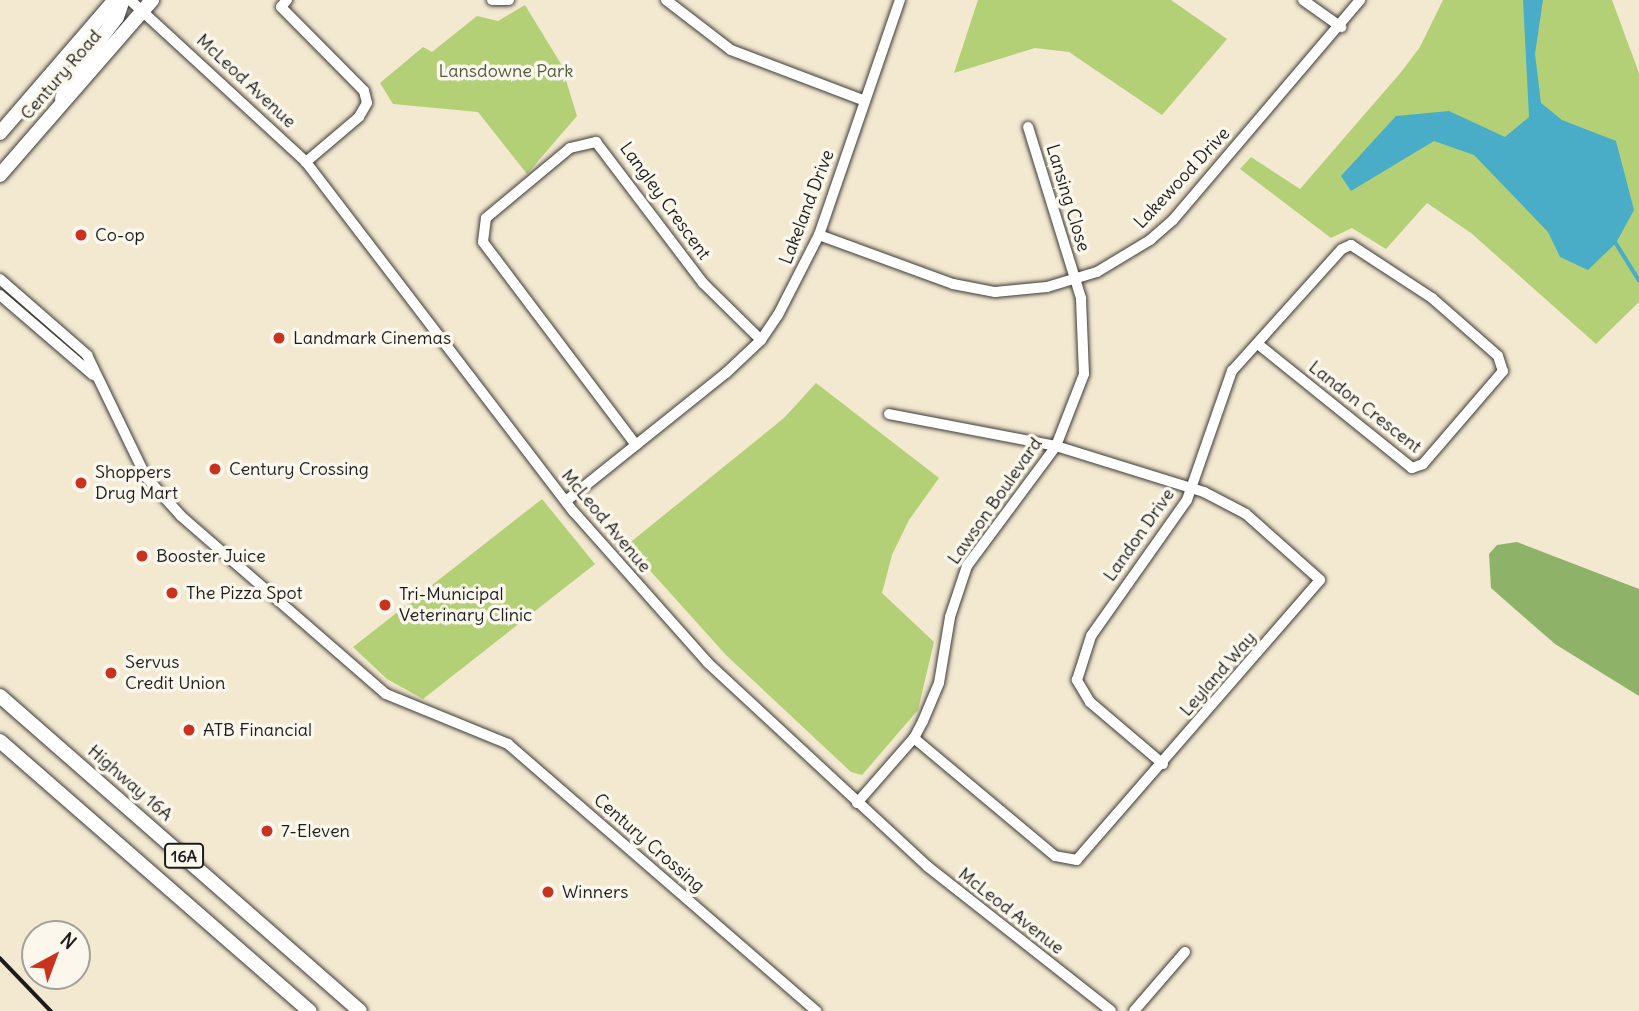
<!DOCTYPE html>
<html>
<head>
<meta charset="utf-8">
<style>
  body { margin:0 }
  #map { position:relative; width:1639px; height:1011px; overflow:hidden; background:#f3e8d0; font-family:Delius,sans-serif }
  div>[style] { position:absolute }
  .green>* { inset:0; background:#b3d077 }
  .forest>* { inset:0; background:#8eb268 }
  .water>* { inset:0; background:#49adc8 }
  .stream>* { height:3.5px; margin:-1.75px; padding:0 1.75px; transform-origin:1.75px; border-radius:1.75px; background:#49adc8 }
  .roads { filter:drop-shadow(0 0 2px #3c3b37) drop-shadow(0 0 2px #3c3b37) }
  .minor>* { height:10px; margin:-5px; padding:0 5px; transform-origin:5px; border-radius:5px; background:#fff }
  .major>* { height:14px; margin:-7px; padding:0 7px; transform-origin:7px; border-radius:7px; background:#fff }
  .rail>* { height:3.5px; margin:-1.75px; padding:0 1.75px; transform-origin:1.75px; border-radius:1.75px; background:#1c1c1c }
  .dots>* { width:19px; height:19px; translate:-50% -50%; box-sizing:border-box; border:4px solid #fbf7ec; border-radius:50% }
  span { translate:-50% -50%; white-space:nowrap; text-align:center; line-height:1.15; -webkit-text-stroke:7px #fbf7ec; paint-order:stroke }
  .shield-label span { padding:2px 5px; background:#fbf7ec; border:2px solid; border-radius:5px; -webkit-text-stroke-width:0 }
  .shield-label { font-size:16px; color:#1c1c1c; font-weight:700 }
  .park-label { font-size:18px; color:#515b3c }
  .street-label { font-size:18px; color:#1c1c1c }
  .poi-label { font-size:18px; color:#1c1c1c }
  .left { translate:0 -50%; text-align:left }
  .north { position:absolute; left:21px; top:920px; width:70px; height:70px; box-sizing:border-box; background:#fbf7ec; border:2px solid #a29f99; border-radius:50%; rotate:41deg; font-size:19px; font-weight:700; line-height:28px; text-align:center; color:#1c1c1c }
  .north::after { content:''; display:block; margin:auto; width:24px; height:32px; background:#c8321e; clip-path:polygon(50% 0,100% 100%,50% 72%,0 100%) }
</style>
</head>
<body>
<div id="map">
  <div class="green">
    <i style="clip-path:polygon(978px 0,1171px 0,1227px 39px,1162px 115px,1069px 52px,1035px 48px,954px 73px)"></i>
    <i style="clip-path:polygon(1443px 0,1612px 0,1639px 73px,1639px 302px,1596px 344px,1471px 233px,1427px 203px,1386px 249px,1352px 228px,1331px 238px,1240px 169px,1251px 157px,1300px 189px,1402px 71px,1420px 47px)"></i>
    <i style="clip-path:polygon(525px 5px,561px 64px,577px 116px,527px 174px,478px 112px,393px 104px,380px 83px,423px 47px,432px 52px,477px 16px,498px 21px)"></i>
    <i style="clip-path:polygon(816px 383px,939px 478px,909px 520px,892px 555px,882px 593px,934px 642px,918px 710px,862px 775px,851px 772px,726px 655px,627px 545px,784px 418px)"></i>
    <i style="clip-path:polygon(542px 499px,595px 564px,423px 699px,387px 679px,353px 647px)"></i>
  </div>
  <div class="forest">
    <i style="clip-path:polygon(1517px 542px,1639px 589px,1639px 696px,1555px 644px,1491px 588px,1489px 554px,1497px 545px)"></i>
  </div>
  <div class="water">
    <i style="clip-path:polygon(1523px 0,1543px 0,1535px 54px,1541px 103px,1562px 120px,1616px 141px,1634px 210px,1616px 243px,1588px 270px,1560px 257px,1548px 232px,1474px 155px,1434px 141px,1351px 191px,1341px 176px,1396px 116px,1449px 111px,1505px 137px,1529px 117px)"></i>
  </div>
  <div class="stream">
    <i style="left:1616px;top:243px;width:44px;rotate:58.1deg"></i>
  </div>
  <div class="roads">
    <div class="minor">
      <i style="left:130px;top:0;width:239px;rotate:42.6deg"></i>
      <i style="left:306px;top:162px;width:441px;rotate:52.6deg"></i>
      <i style="left:574px;top:512px;width:202px;rotate:48.4deg"></i>
      <i style="left:708px;top:663px;width:299px;rotate:42.8deg"></i>
      <i style="left:927px;top:866px;width:234px;rotate:38.2deg"></i>
      <i style="left:287px;top:0;width:9px;rotate:131deg"></i>
      <i style="left:281px;top:7px;width:118px;rotate:45.3deg"></i>
      <i style="left:364px;top:91px;width:12px;rotate:76deg"></i>
      <i style="left:367px;top:103px;width:16px;rotate:120deg"></i>
      <i style="left:359px;top:117px;width:70px;rotate:139.7deg"></i>
      <i style="left:492px;top:0;width:17px"></i>
      <i style="left:666px;top:0;width:82px;rotate:37.6deg"></i>
      <i style="left:731px;top:50px;width:143px;rotate:20.8deg"></i>
      <i style="left:1303px;top:0;width:47px;rotate:35.4deg"></i>
      <i style="left:819px;top:235px;width:143px;rotate:20.1deg"></i>
      <i style="left:953px;top:284px;width:43px;rotate:10.8deg"></i>
      <i style="left:995px;top:292px;width:52px;rotate:-5.5deg"></i>
      <i style="left:1047px;top:287px;width:52px;rotate:-16.7deg"></i>
      <i style="left:1097px;top:272px;width:62px;rotate:-31.1deg"></i>
      <i style="left:1150px;top:240px;width:30px;rotate:-41deg"></i>
      <i style="left:1173px;top:220px;width:289px;rotate:-49.6deg"></i>
      <i style="left:0;top:279px;width:116px;rotate:41.1deg"></i>
      <i style="left:87px;top:355px;width:136px;rotate:64.2deg"></i>
      <i style="left:146px;top:477px;width:52px;rotate:48.1deg"></i>
      <i style="left:181px;top:516px;width:271px;rotate:41deg"></i>
      <i style="left:386px;top:694px;width:132px;rotate:22.3deg"></i>
      <i style="left:508px;top:744px;width:408px;rotate:40.9deg"></i>
      <i style="left:0;top:295px;width:123px;rotate:40.7deg"></i>
      <i style="left:889px;top:414px;width:170px;rotate:10.8deg"></i>
      <i style="left:1056px;top:446px;width:155px;rotate:17.3deg"></i>
      <i style="left:1204px;top:492px;width:47px;rotate:27.6deg"></i>
      <i style="left:1246px;top:514px;width:99px;rotate:41.7deg"></i>
      <i style="left:1320px;top:580px;width:371px;rotate:131deg"></i>
      <i style="left:1077px;top:860px;width:22px;rotate:-170deg"></i>
      <i style="left:1055px;top:856px;width:184px;rotate:-140.1deg"></i>
      <i style="left:636px;top:445px;width:254px;rotate:-127deg"></i>
      <i style="left:483px;top:242px;width:24px;rotate:-83deg"></i>
      <i style="left:486px;top:218px;width:109px;rotate:-39.8deg"></i>
      <i style="left:570px;top:148px;width:27px;rotate:-13deg"></i>
      <i style="left:596px;top:142px;width:177px;rotate:52.8deg"></i>
      <i style="left:703px;top:283px;width:81px;rotate:44.5deg"></i>
      <i style="left:566px;top:501px;width:205px;rotate:-38.7deg"></i>
      <i style="left:726px;top:373px;width:48px;rotate:-43.3deg"></i>
      <i style="left:761px;top:340px;width:30px;rotate:-56deg"></i>
      <i style="left:778px;top:315px;width:90px;rotate:-62.9deg"></i>
      <i style="left:819px;top:235px;width:249px;rotate:-71deg"></i>
      <i style="left:1163px;top:764px;width:96px;rotate:-139.7deg"></i>
      <i style="left:1090px;top:702px;width:26px;rotate:-121deg"></i>
      <i style="left:1077px;top:680px;width:46px;rotate:-72.3deg"></i>
      <i style="left:1091px;top:636px;width:166px;rotate:-54.8deg"></i>
      <i style="left:1187px;top:500px;width:137px;rotate:-70.8deg"></i>
      <i style="left:1232px;top:371px;width:164px;rotate:-48deg"></i>
      <i style="left:1342px;top:249px;width:10px;rotate:-24deg"></i>
      <i style="left:1351px;top:245px;width:97px;rotate:33.2deg"></i>
      <i style="left:1432px;top:298px;width:88px;rotate:41.3deg"></i>
      <i style="left:1498px;top:356px;width:16px;rotate:72deg"></i>
      <i style="left:1503px;top:371px;width:123px;rotate:130.7deg"></i>
      <i style="left:1423px;top:464px;width:12px;rotate:160deg"></i>
      <i style="left:1412px;top:468px;width:196px;rotate:-141.2deg"></i>
      <i style="left:857px;top:803px;width:86px;rotate:-48.8deg"></i>
      <i style="left:914px;top:738px;width:19px;rotate:-62deg"></i>
      <i style="left:923px;top:721px;width:41px;rotate:-67.2deg"></i>
      <i style="left:939px;top:683px;width:67px;rotate:-80.5deg"></i>
      <i style="left:950px;top:617px;width:54px;rotate:-71.6deg"></i>
      <i style="left:967px;top:566px;width:149px;rotate:-53.4deg"></i>
      <i style="left:1056px;top:446px;width:77px;rotate:-68.7deg"></i>
      <i style="left:1084px;top:374px;width:76px;rotate:-92.3deg"></i>
      <i style="left:1081px;top:298px;width:179px;rotate:-107.2deg"></i>
      <i style="left:1134px;top:1011px;width:78px;rotate:-49.2deg"></i>
    </div>
    <div class="major">
      <i style="left:62px;top:99px;width:19px;rotate:-72deg"></i>
      <i style="left:68px;top:81px;width:81px;rotate:-52.6deg"></i>
      <i style="left:117px;top:17px;width:18px;rotate:-71deg"></i>
      <i style="left:0;top:133px;width:176px;rotate:-49.2deg"></i>
      <i style="left:0;top:175px;width:232px;rotate:-49deg"></i>
      <i style="left:0;top:696px;width:478px;rotate:41.2deg"></i>
      <i style="left:0;top:741px;width:411px;rotate:41.1deg"></i>
    </div>
  </div>
  <div class="rail">
    <i style="left:0;top:958px;width:74px;rotate:46.1deg"></i>
  </div>
  <div class="dots">
    <i style="left:81px;top:235px;background:#c8321e"></i>
    <i style="left:279px;top:338px;background:#c8321e"></i>
    <i style="left:215px;top:469px;background:#c8321e"></i>
    <i style="left:81px;top:483px;background:#c8321e"></i>
    <i style="left:142px;top:556px;background:#c8321e"></i>
    <i style="left:172px;top:593px;background:#c8321e"></i>
    <i style="left:385px;top:605px;background:#c8321e"></i>
    <i style="left:111px;top:673px;background:#c8321e"></i>
    <i style="left:189px;top:730px;background:#c8321e"></i>
    <i style="left:267px;top:831px;background:#c8321e"></i>
    <i style="left:548px;top:892px;background:#c8321e"></i>
  </div>
  <div class="shield-label">
    <span style="left:184px;top:856px">16A</span>
  </div>
  <div class="park-label">
    <span style="left:506px;top:71px">Lansdowne Park</span>
  </div>
  <div class="street-label">
    <span style="left:61px;top:75px;rotate:-49deg">Century Road</span>
    <span style="left:246px;top:81px;rotate:43deg">McLeod Avenue</span>
    <span style="left:1182px;top:178px;rotate:-47deg">Lakewood Drive</span>
    <span style="left:1068px;top:198px;rotate:73deg">Lansing Close</span>
    <span style="left:665px;top:201px;rotate:54deg">Langley Crescent</span>
    <span style="left:807px;top:207px;rotate:-69deg">Lakeland Drive</span>
    <span style="left:1365px;top:407px;rotate:38deg">Landon Crescent</span>
    <span style="left:995px;top:501px;rotate:-55deg">Lawson Boulevard</span>
    <span style="left:606px;top:521px;rotate:50deg">McLeod Avenue</span>
    <span style="left:1139px;top:535px;rotate:-55deg">Landon Drive</span>
    <span style="left:1218px;top:674px;rotate:-49deg">Leyland Way</span>
    <span style="left:130px;top:783px;rotate:41deg">Highway 16A</span>
    <span style="left:649px;top:843px;rotate:41deg">Century Crossing</span>
    <span style="left:1011px;top:911px;rotate:38deg">McLeod Avenue</span>
  </div>
  <div class="poi-label">
    <span class="left" style="left:95px;top:235px">Co-op</span>
    <span class="left" style="left:293px;top:338px">Landmark Cinemas</span>
    <span class="left" style="left:229px;top:469px">Century Crossing</span>
    <span class="left" style="left:95px;top:483px">Shoppers<br>Drug Mart</span>
    <span class="left" style="left:156px;top:556px">Booster Juice</span>
    <span class="left" style="left:186px;top:593px">The Pizza Spot</span>
    <span class="left" style="left:399px;top:605px">Tri-Municipal<br>Veterinary Clinic</span>
    <span class="left" style="left:125px;top:673px">Servus<br>Credit Union</span>
    <span class="left" style="left:203px;top:730px">ATB Financial</span>
    <span class="left" style="left:281px;top:831px">7-Eleven</span>
    <span class="left" style="left:562px;top:892px">Winners</span>
  </div>
  <div class="north">N</div>
</div>
</body>
</html>
